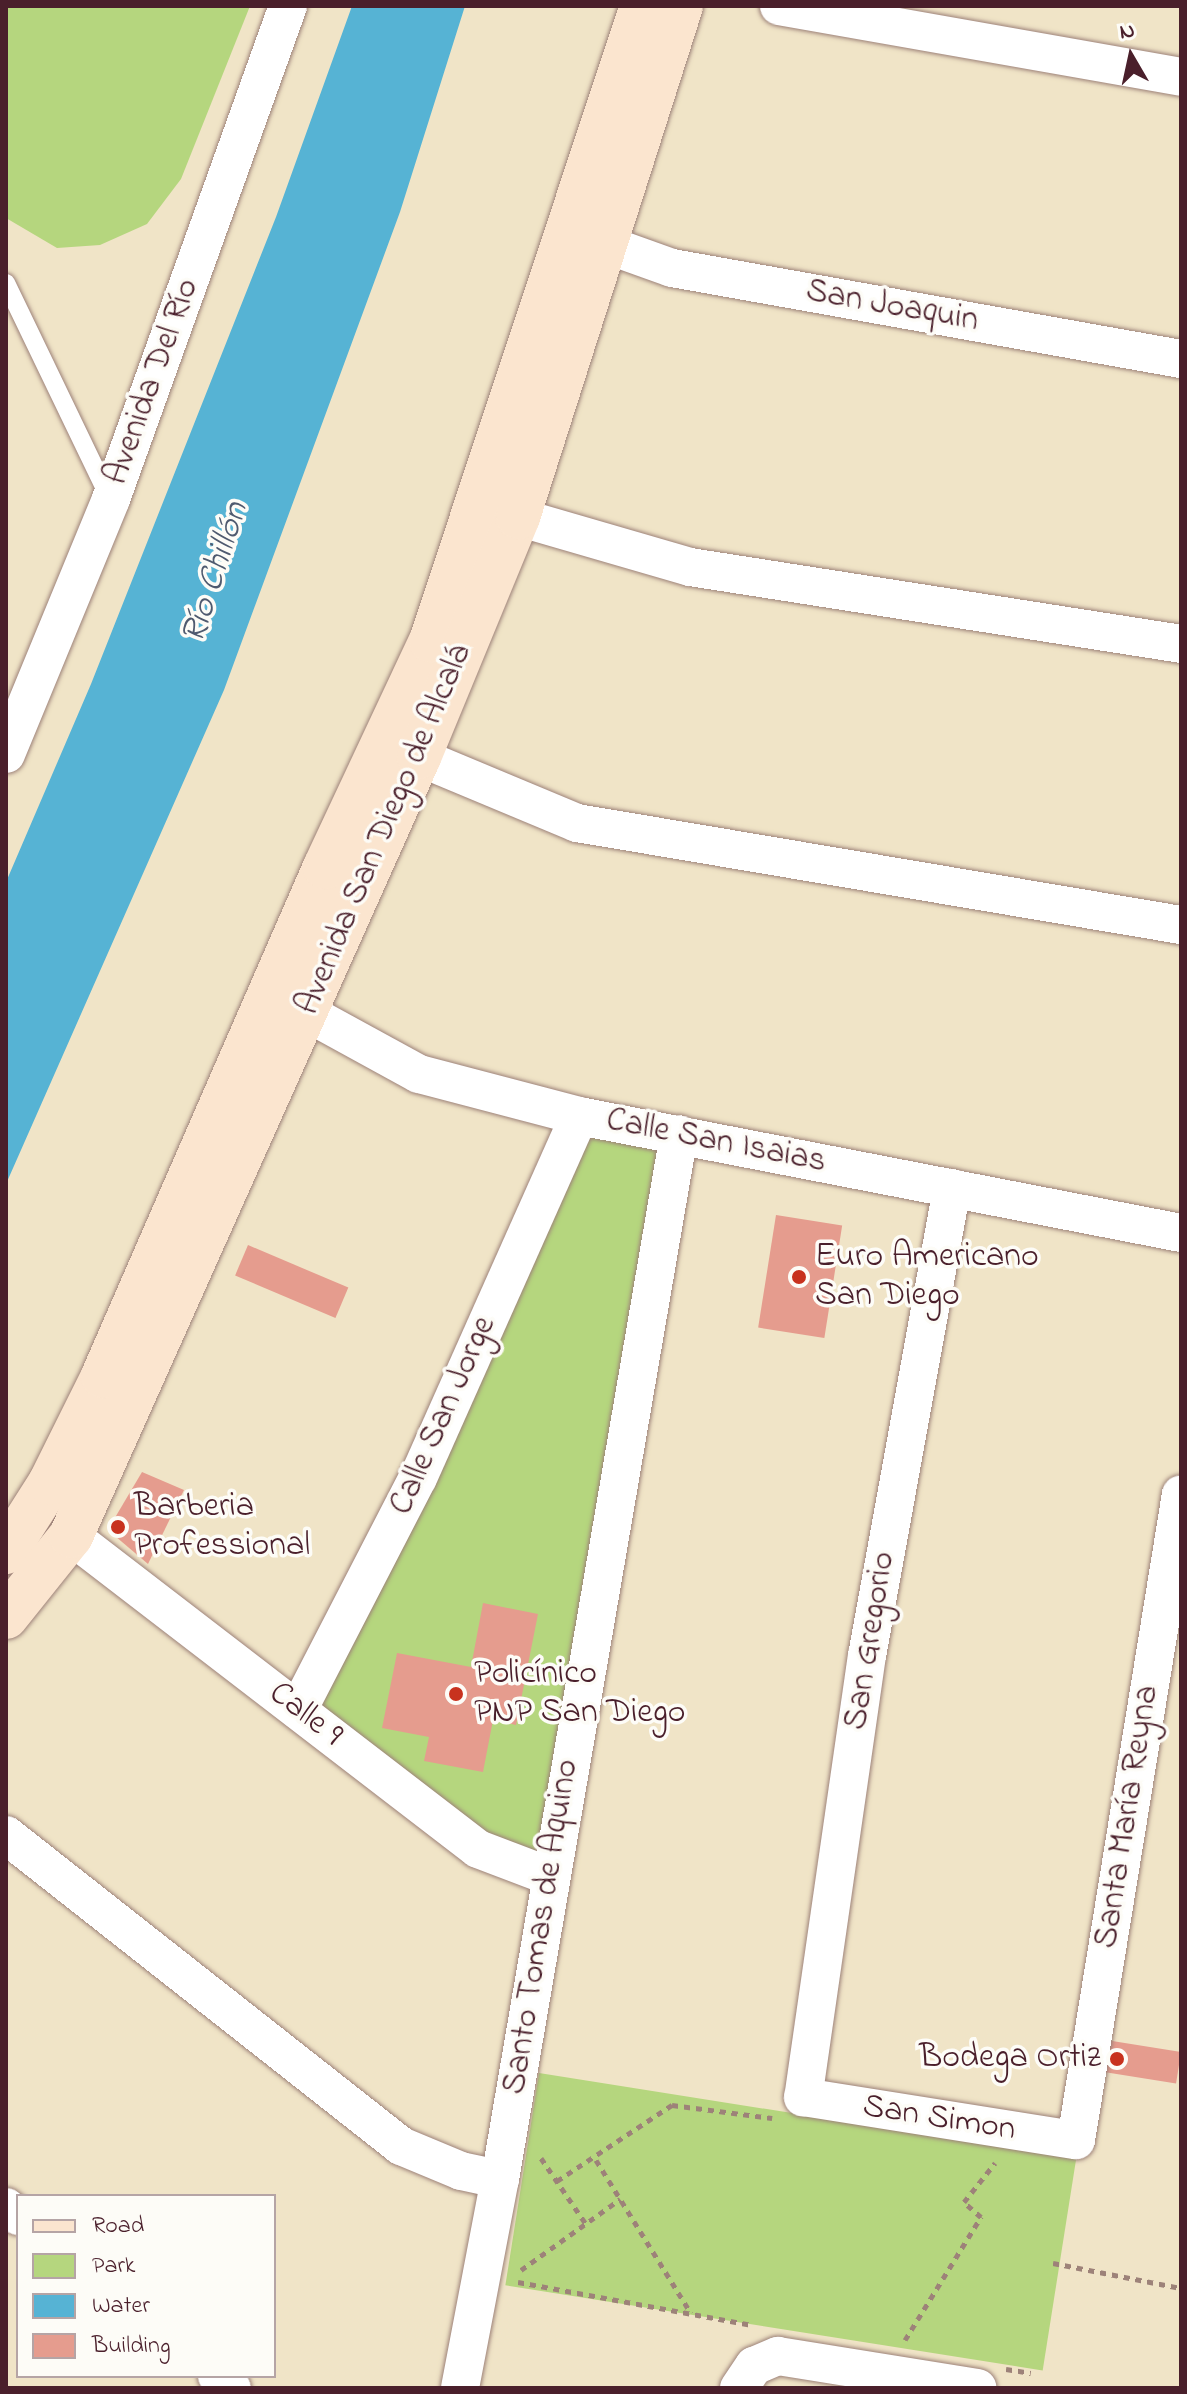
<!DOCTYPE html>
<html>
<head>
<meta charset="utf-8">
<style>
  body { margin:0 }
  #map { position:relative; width:1187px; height:2394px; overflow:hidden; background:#f0e4c7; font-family:"Indie Flower",sans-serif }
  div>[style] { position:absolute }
  .green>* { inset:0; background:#b5d67e; transform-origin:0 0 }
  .water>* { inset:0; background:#56b3d4 }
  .building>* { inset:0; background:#e59c8e; transform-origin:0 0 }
  .path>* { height:5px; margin-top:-2.5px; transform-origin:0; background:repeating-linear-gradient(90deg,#9d8279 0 6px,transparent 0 12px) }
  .roads { filter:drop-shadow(0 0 2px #9d8279) drop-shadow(0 0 2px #9d8279) }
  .lane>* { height:18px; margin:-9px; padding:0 9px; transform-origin:9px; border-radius:9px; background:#fff }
  .street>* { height:38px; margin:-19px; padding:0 19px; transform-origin:19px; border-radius:19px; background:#fff }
  .secondary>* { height:44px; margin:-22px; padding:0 22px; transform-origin:22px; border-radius:22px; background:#fbe5cf }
  .dots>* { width:22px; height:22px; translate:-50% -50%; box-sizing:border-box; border:4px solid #fdfcf7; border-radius:50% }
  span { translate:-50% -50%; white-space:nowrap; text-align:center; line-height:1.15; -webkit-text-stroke:7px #fdfcf7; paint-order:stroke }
  .street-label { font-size:34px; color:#4a1f2b }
  .poi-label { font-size:34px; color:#4a1f2b }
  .left { translate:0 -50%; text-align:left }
  .right { translate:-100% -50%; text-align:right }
  .water-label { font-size:36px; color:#4f5a6f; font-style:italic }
  .frame { position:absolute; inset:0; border:8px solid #4a1f2b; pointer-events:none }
  .legend { position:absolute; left:16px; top:2194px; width:260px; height:184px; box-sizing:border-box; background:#fdfcf7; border:2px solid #b5a4a5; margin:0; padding:10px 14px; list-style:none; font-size:24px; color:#4a1f2b }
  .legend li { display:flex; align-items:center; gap:16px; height:40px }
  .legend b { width:40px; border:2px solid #b5a4a5 }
  .north { position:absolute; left:1091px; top:16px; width:80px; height:80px; -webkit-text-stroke:6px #fdfcf7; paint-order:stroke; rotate:351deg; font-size:22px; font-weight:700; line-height:32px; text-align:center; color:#4a1f2b }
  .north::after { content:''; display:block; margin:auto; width:28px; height:36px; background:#4a1f2b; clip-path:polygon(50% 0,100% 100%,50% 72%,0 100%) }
</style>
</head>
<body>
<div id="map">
  <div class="green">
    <i style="clip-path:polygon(6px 6px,250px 6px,181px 179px,147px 224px,100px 245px,57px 248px,6px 218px)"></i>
    <i style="clip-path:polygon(583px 1129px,666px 1144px,539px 1861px,481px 1834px,313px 1709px)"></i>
    <i style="left:539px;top:2073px;width:544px;height:215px;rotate:9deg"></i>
  </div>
  <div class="water">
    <i style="clip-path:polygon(352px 6px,465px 6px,400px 212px,224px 690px,6px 1184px,6px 882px,91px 684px,276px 217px)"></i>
  </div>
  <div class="building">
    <i style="left:776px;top:1215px;width:67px;height:114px;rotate:9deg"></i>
    <i style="left:248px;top:1245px;width:109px;height:33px;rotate:23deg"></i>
    <i style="clip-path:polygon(142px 1472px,184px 1490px,148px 1564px,115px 1536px,113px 1521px)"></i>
    <i style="clip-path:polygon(483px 1603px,538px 1614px,516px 1725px,493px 1720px,483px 1772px,424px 1761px,429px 1737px,382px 1728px,397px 1653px,471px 1667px)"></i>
    <i style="left:1106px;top:2040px;width:76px;height:32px;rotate:9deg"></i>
  </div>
  <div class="path">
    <i style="left:541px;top:2158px;width:80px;rotate:55.7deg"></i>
    <i style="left:596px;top:2160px;width:180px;rotate:58.2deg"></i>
    <i style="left:557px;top:2181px;width:138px;rotate:-33.5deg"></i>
    <i style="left:672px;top:2105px;width:101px;rotate:7.4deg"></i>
    <i style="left:1053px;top:2263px;width:130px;rotate:11.1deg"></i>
    <i style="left:521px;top:2270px;width:122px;rotate:-35.6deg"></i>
    <i style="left:518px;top:2282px;width:238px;rotate:10.4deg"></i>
    <i style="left:905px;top:2340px;width:145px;rotate:-58.3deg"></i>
    <i style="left:981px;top:2217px;width:23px;rotate:-139deg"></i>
    <i style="left:964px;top:2202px;width:50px;rotate:-51.5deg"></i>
    <i style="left:1006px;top:2369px;width:25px;rotate:9deg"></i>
  </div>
  <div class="roads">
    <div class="lane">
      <i style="left:6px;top:283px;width:237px;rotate:64.3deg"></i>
    </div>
    <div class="street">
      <i style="left:779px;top:6px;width:408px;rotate:10deg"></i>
      <i style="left:605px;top:244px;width:71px;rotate:19.7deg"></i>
      <i style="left:672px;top:268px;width:517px;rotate:10.14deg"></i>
      <i style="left:518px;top:517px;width:179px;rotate:16.2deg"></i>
      <i style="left:690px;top:567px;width:497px;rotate:8.9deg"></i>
      <i style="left:6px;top:754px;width:276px;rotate:-67.6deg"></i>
      <i style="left:111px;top:499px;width:524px;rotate:-70.25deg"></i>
      <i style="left:419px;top:757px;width:171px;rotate:22.7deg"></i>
      <i style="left:577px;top:823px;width:613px;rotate:9.59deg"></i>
      <i style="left:280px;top:998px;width:158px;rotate:28.7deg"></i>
      <i style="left:419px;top:1074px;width:165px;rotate:14.7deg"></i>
      <i style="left:579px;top:1116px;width:613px;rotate:11deg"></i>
      <i style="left:952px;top:1188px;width:475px;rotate:100.3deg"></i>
      <i style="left:867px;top:1655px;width:447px;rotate:98.2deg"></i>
      <i style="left:803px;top:2097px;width:276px;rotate:9deg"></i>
      <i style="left:1076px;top:2140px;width:654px;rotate:-80.77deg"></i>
      <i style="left:71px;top:1536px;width:513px;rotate:37.56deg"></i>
      <i style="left:478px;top:1849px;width:76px;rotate:20.8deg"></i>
      <i style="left:298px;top:1710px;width:261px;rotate:-62.7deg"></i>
      <i style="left:418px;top:1478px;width:396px;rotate:-66deg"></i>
      <i style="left:6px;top:1835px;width:503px;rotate:38.21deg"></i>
      <i style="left:401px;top:2146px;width:65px;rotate:22.6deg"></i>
      <i style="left:461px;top:2171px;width:40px;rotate:12deg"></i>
      <i style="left:6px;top:2207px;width:15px;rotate:37deg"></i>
      <i style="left:217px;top:2376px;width:19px;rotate:39deg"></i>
      <i style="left:460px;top:2388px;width:213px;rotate:-79.2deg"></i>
      <i style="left:500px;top:2179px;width:1060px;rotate:-80.28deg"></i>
      <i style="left:739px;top:2388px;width:27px;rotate:-56deg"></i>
      <i style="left:754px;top:2366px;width:26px;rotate:-23deg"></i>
      <i style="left:778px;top:2356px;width:202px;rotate:9.1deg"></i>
    </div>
    <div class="secondary">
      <i style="left:6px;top:1552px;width:82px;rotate:-57.5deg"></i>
      <i style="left:50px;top:1483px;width:119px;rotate:-63.6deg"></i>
      <i style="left:103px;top:1376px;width:555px;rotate:-66.44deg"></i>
      <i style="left:325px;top:867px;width:250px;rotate:-64.9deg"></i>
      <i style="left:431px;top:641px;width:669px;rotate:-71.62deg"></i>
      <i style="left:6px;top:1617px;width:104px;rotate:-51.3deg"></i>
      <i style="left:71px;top:1536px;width:853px;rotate:-65.93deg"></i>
      <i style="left:419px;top:757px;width:260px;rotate:-67.6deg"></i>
      <i style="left:518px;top:517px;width:536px;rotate:-72.31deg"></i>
    </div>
  </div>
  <div class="dots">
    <i style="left:799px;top:1277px;background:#c8321e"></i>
    <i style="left:118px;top:1527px;background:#c8321e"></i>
    <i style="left:456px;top:1694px;background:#c8321e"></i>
    <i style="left:1117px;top:2059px;background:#c8321e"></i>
  </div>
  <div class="street-label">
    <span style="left:892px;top:307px;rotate:10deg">San Joaquin</span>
    <span style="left:153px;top:382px;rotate:-70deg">Avenida Del Río</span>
    <span style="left:385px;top:830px;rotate:-67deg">Avenida San Diego de Alcalá</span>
    <span style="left:716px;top:1142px;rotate:11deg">Calle San Isaias</span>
    <span style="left:444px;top:1416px;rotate:-66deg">Calle San Jorge</span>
    <span style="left:871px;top:1641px;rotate:-81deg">San Gregorio</span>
    <span style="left:305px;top:1715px;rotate:38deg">Calle 9</span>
    <span style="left:1128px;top:1817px;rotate:-81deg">Santa María Reyna</span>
    <span style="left:542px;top:1927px;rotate:-81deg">Santo Tomas de Aquino</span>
    <span style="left:939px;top:2119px;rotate:9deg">San Simon</span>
  </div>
  <div class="poi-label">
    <span class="left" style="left:815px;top:1277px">Euro Americano<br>San Diego</span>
    <span class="left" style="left:134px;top:1527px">Barberia<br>Professional</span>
    <span class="left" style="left:474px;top:1694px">Policínico<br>PNP San Diego</span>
    <span class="right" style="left:1101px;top:2059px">Bodega Ortiz</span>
  </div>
  <div class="water-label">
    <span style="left:216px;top:573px;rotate:-72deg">Río Chillón</span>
  </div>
  <div class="frame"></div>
  <ul class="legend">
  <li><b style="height:10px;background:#fbe5cf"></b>Road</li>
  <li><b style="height:22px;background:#b5d67e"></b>Park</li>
  <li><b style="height:22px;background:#56b3d4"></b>Water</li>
  <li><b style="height:22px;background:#e59c8e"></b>Building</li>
  </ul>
  <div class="north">N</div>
</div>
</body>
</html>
